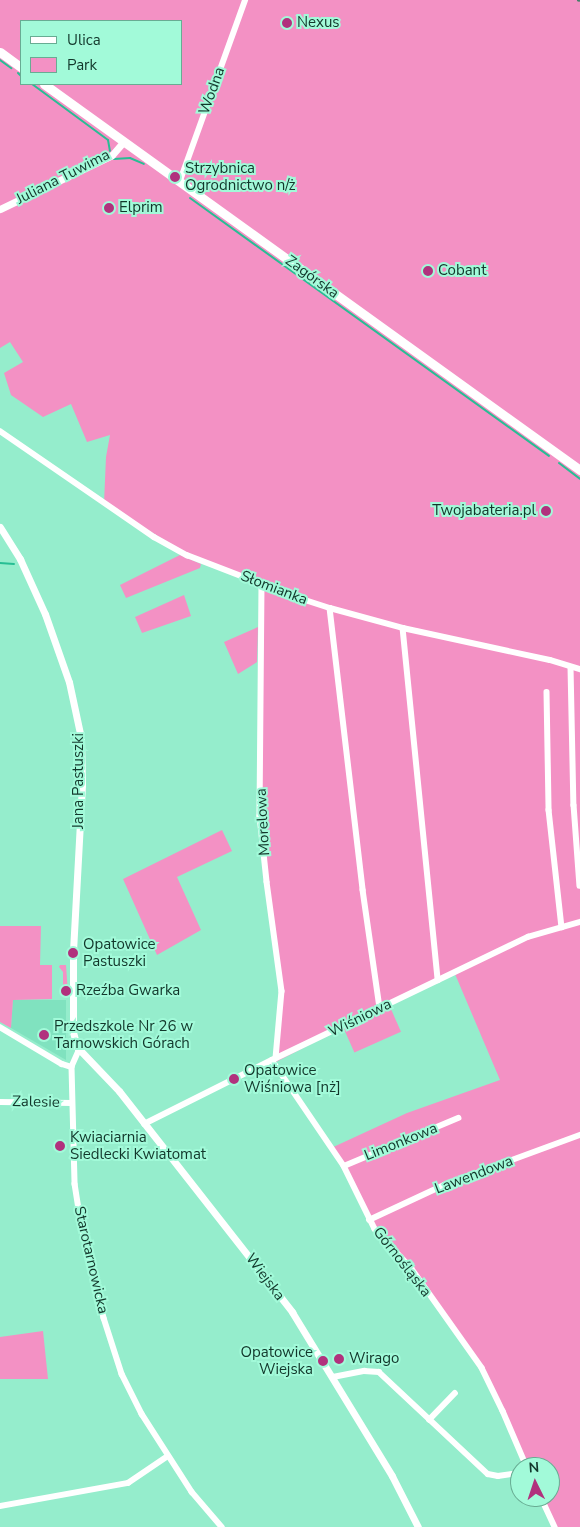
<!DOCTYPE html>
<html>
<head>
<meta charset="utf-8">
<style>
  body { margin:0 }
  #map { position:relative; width:580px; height:1527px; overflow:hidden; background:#95edcc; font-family:"Nunito Sans",sans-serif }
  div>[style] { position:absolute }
  .built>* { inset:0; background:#80e2bf }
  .green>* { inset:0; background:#f391c4; transform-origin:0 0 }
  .stream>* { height:2px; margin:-1px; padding:0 1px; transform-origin:1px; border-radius:1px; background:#27be94 }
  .minor>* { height:5.5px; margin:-2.75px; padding:0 2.75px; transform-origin:2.75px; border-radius:2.75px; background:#fff }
  .tertiary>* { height:7px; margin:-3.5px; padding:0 3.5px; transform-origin:3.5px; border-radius:3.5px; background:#fff }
  .trunk>* { height:9px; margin:-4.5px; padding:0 4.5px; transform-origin:4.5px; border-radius:4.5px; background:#fff }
  .rail>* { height:2px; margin-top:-1px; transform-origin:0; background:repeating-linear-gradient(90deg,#457e6a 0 9px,transparent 0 18px) }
  .dots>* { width:14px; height:14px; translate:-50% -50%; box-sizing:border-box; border:2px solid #a2fad9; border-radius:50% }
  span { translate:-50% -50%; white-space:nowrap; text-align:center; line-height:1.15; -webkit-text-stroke:4px #a2fad9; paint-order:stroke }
  .poi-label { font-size:15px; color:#12372b }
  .left { translate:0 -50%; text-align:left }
  .right { translate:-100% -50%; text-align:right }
  .street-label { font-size:15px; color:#12372b }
  .legend { position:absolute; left:20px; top:20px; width:162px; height:65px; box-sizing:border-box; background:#a2fad9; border:1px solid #68ac93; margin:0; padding:6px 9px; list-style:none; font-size:15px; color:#12372b }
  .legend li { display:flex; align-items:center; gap:10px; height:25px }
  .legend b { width:25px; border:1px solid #68ac93 }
  .north { position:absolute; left:510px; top:1457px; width:50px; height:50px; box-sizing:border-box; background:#a2fad9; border:1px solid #68ac93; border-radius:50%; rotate:356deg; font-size:14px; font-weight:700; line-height:20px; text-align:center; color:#12372b }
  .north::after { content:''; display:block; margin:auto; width:18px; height:22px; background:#b1317d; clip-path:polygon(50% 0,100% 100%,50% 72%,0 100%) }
</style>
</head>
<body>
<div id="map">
  <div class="built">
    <i style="clip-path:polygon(13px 1000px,66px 1000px,66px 1060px,11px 1028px)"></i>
  </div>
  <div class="green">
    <i style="clip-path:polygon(evenodd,0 0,580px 0,580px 1527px,557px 1527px,541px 1497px,550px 1497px,550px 1467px,526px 1467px,487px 1380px,406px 1263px,381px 1237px,343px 1167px,329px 1149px,407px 1113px,500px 1080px,455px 974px,381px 1008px,272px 1064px,281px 1024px,281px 994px,260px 830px,259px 583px,187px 554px,104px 503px,106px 457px,110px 435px,87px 442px,71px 404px,43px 417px,11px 395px,4px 373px,23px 362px,10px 342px,0 348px,0 0,21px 21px,181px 21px,181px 84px,21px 84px,21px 21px)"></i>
    <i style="clip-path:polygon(180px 555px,201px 564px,200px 568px,126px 598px,120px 585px)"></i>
    <i style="clip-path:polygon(184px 595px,191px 616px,142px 633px,135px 617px)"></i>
    <i style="clip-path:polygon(258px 627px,257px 662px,238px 674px,224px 642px)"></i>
    <i style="clip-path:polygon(222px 830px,232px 851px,177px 877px,201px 930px,157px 955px,123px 879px)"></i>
    <i style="clip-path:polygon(0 926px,41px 926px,40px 965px,52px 965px,52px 999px,13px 1000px,11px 1028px,0 1022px)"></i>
    <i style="clip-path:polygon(60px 965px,66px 965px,68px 994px,63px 992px,63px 972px,59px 967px)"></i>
    <i style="left:390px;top:1007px;width:27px;height:51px;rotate:66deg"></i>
    <i style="clip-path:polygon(43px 1331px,48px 1379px,0 1379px,0 1337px)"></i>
  </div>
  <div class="stream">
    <i style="left:0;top:60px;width:14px;rotate:36deg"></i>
    <i style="left:18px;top:73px;width:4px;rotate:45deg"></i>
    <i style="left:32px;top:84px;width:94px;rotate:36.4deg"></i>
    <i style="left:108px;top:140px;width:11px;rotate:80deg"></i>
    <i style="left:114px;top:159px;width:16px;rotate:-4deg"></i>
    <i style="left:130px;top:158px;width:15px;rotate:23deg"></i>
    <i style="left:190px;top:198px;width:442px;rotate:35.7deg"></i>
    <i style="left:559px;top:463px;width:26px;rotate:37deg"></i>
    <i style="left:0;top:563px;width:14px;rotate:4deg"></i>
  </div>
  <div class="minor">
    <i style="left:180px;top:181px;width:192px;rotate:-70.2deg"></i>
    <i style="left:0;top:431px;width:187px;rotate:34.5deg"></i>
    <i style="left:154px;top:537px;width:38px;rotate:29deg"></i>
    <i style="left:187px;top:555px;width:117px;rotate:21.1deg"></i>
    <i style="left:296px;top:597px;width:36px;rotate:18deg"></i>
    <i style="left:330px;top:608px;width:76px;rotate:15.3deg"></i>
    <i style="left:403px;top:628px;width:150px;rotate:12.3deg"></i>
    <i style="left:550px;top:660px;width:31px;rotate:17deg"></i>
    <i style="left:262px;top:585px;width:231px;rotate:90.5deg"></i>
    <i style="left:260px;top:816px;width:66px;rotate:83.9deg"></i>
    <i style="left:267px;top:882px;width:110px;rotate:82.2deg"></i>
    <i style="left:282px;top:991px;width:67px;rotate:95.1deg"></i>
    <i style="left:330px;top:608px;width:284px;rotate:83.3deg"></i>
    <i style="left:363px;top:890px;width:119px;rotate:81.8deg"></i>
    <i style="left:403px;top:628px;width:354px;rotate:84.3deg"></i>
    <i style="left:571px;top:667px;width:138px;rotate:88.8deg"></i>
    <i style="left:574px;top:805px;width:81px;rotate:85.8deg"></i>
    <i style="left:547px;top:692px;width:118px;rotate:89deg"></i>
    <i style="left:549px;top:810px;width:118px;rotate:83.7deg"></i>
    <i style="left:0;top:1027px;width:72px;rotate:30.8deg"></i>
    <i style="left:62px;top:1064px;width:10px;rotate:17deg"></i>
    <i style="left:79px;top:1051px;width:17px;rotate:114deg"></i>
    <i style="left:72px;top:1067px;width:117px;rotate:88.5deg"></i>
    <i style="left:75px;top:1184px;width:39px;rotate:81deg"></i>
    <i style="left:81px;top:1223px;width:98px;rotate:76.4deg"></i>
    <i style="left:104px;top:1318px;width:59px;rotate:72.2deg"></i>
    <i style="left:122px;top:1374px;width:45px;rotate:63.4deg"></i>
    <i style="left:142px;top:1414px;width:93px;rotate:57.3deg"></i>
    <i style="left:192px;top:1492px;width:46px;rotate:49.4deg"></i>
    <i style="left:272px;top:1060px;width:128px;rotate:55.8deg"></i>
    <i style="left:344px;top:1166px;width:70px;rotate:63.8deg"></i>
    <i style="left:375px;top:1229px;width:54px;rotate:47.2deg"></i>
    <i style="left:412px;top:1269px;width:121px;rotate:54.7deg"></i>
    <i style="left:482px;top:1368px;width:48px;rotate:64deg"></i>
    <i style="left:503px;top:1411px;width:61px;rotate:66.8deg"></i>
    <i style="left:0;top:1102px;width:72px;rotate:0.8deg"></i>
    <i style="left:144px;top:1124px;width:143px;rotate:-26.6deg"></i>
    <i style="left:272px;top:1060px;width:284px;rotate:-25.7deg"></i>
    <i style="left:528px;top:937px;width:54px;rotate:-16.1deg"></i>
    <i style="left:344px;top:1166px;width:124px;rotate:-22.8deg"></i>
    <i style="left:369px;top:1220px;width:83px;rotate:-25deg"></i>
    <i style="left:444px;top:1185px;width:145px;rotate:-20.2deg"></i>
    <i style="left:333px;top:1377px;width:32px;rotate:-11deg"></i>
    <i style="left:364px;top:1371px;width:15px;rotate:4deg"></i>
    <i style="left:379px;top:1372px;width:149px;rotate:43.1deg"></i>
    <i style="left:488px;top:1474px;width:10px;rotate:11deg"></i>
    <i style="left:498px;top:1476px;width:22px;rotate:-8deg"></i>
    <i style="left:429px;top:1420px;width:37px;rotate:-46deg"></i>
    <i style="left:541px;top:1497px;width:33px;rotate:65deg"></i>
    <i style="left:0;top:1506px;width:130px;rotate:-10.2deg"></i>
    <i style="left:128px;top:1483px;width:48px;rotate:-34deg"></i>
  </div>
  <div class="tertiary">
    <i style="left:0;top:209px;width:124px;rotate:-25.7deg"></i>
    <i style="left:112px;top:155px;width:18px;rotate:-49deg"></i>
    <i style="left:0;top:527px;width:38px;rotate:58deg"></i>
    <i style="left:20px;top:559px;width:60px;rotate:65.6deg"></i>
    <i style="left:45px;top:614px;width:72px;rotate:70.6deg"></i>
    <i style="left:69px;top:682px;width:57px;rotate:77.9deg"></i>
    <i style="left:81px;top:738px;width:47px;rotate:88.8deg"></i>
    <i style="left:82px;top:785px;width:165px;rotate:93.1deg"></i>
    <i style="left:73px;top:950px;width:82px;rotate:90deg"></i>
    <i style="left:73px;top:1032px;width:16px;rotate:75deg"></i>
    <i style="left:77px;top:1047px;width:61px;rotate:46.3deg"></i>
    <i style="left:119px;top:1091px;width:281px;rotate:51.9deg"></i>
    <i style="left:292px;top:1312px;width:192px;rotate:58.6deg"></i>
    <i style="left:392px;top:1476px;width:57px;rotate:63deg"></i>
  </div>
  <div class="trunk">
    <i style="left:0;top:52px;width:26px;rotate:36deg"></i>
    <i style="left:44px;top:84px;width:661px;rotate:35.76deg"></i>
  </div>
  <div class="rail">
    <i style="left:577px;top:0;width:3px;rotate:18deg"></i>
  </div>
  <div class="dots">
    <i style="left:287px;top:23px;background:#b1317d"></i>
    <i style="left:175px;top:177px;background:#b1317d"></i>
    <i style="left:109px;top:208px;background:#b1317d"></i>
    <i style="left:428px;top:271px;background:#b1317d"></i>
    <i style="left:546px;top:511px;background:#b1317d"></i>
    <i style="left:73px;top:953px;background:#b1317d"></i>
    <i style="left:66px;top:991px;background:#b1317d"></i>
    <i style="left:44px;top:1035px;background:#b1317d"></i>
    <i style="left:234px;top:1079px;background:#b1317d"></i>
    <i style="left:60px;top:1146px;background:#b1317d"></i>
    <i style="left:339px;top:1359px;background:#b1317d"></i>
    <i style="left:323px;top:1361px;background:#b1317d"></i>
  </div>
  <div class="poi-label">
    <span class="left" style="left:297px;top:23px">Nexus</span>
    <span class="left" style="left:185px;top:177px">Strzybnica<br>Ogrodnictwo n/ż</span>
    <span class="left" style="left:119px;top:208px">Elprim</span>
    <span class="left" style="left:438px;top:271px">Cobant</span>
    <span class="right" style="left:536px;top:511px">Twojabateria.pl</span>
    <span class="left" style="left:83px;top:953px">Opatowice<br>Pastuszki</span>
    <span class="left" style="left:76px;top:991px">Rzeźba Gwarka</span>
    <span class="left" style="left:54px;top:1035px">Przedszkole Nr 26 w<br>Tarnowskich Górach</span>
    <span class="left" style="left:244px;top:1079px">Opatowice<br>Wiśniowa [nż]</span>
    <span class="left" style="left:70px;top:1146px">Kwiaciarnia<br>Siedlecki Kwiatomat</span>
    <span class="right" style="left:313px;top:1361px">Opatowice<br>Wiejska</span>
    <span class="left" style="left:349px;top:1359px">Wirago</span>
  </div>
  <div class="street-label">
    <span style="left:212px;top:91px;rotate:-70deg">Wodna</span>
    <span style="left:63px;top:177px;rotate:-27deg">Juliana Tuwima</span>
    <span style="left:312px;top:277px;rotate:36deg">Zagórska</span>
    <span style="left:274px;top:588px;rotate:21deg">Słomianka</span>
    <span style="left:79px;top:781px;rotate:-90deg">Jana Pastuszki</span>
    <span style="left:263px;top:822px;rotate:-93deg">Morelowa</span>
    <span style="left:360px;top:1018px;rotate:-26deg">Wiśniowa</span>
    <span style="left:36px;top:1102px;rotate:1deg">Zalesie</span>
    <span style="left:401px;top:1142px;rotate:-22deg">Limonkowa</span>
    <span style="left:474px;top:1175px;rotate:-21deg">Lawendowa</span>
    <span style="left:91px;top:1260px;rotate:77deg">Starotarnowicka</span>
    <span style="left:402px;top:1262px;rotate:52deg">Górnośląska</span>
    <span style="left:265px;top:1277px;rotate:53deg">Wiejska</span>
  </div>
  <ul class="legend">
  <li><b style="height:6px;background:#fff"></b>Ulica</li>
  <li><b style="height:14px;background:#f391c4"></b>Park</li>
  </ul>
  <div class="north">N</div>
</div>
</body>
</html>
